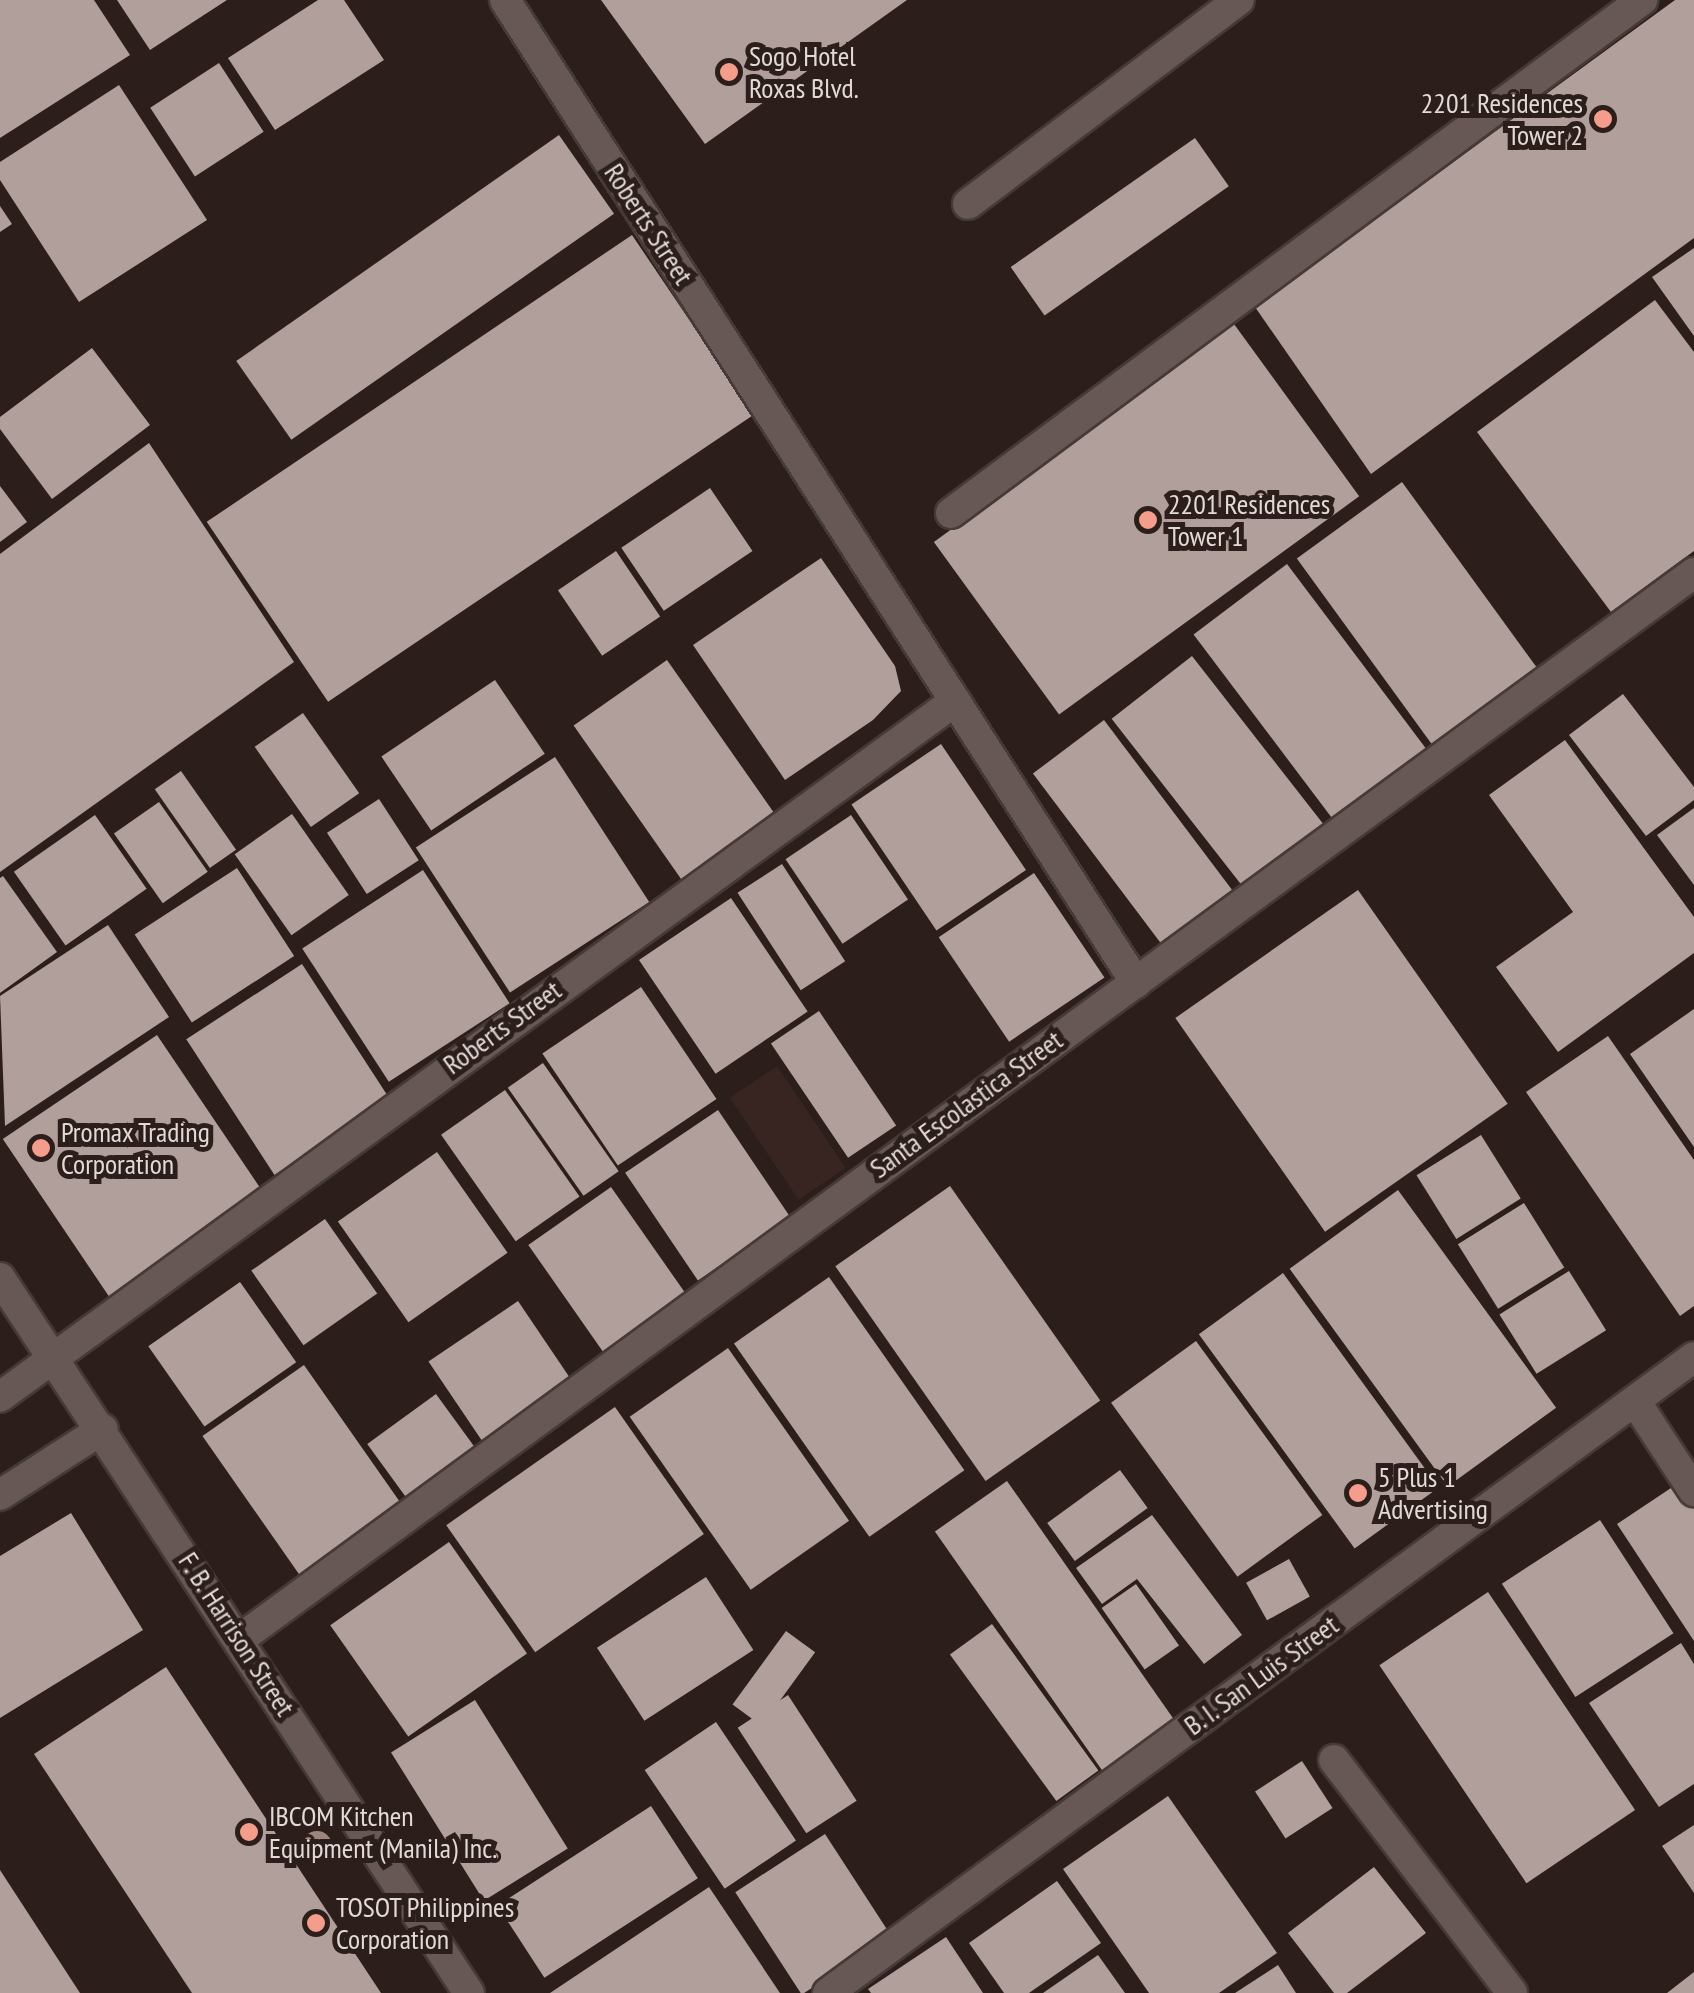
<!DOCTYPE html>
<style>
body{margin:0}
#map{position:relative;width:1694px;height:1993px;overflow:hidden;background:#2b1e1b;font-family:"PT Sans Narrow",sans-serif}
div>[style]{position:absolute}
.built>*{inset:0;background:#382420;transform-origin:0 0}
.building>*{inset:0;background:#b19f9b;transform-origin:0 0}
.roads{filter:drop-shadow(2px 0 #453a38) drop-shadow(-2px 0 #453a38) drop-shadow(0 2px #453a38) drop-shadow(0 -2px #453a38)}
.lane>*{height:30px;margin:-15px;padding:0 15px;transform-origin:15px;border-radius:15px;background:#685855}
.street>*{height:30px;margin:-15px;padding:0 15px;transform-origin:15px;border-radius:15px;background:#685855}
.secondary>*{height:30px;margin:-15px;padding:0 15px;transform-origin:15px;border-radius:15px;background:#685855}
.trees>*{width:30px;height:30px;margin:-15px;border-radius:50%;background:#9e847f}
.dots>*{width:28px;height:28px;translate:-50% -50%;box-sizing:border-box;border:5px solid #2b1e1b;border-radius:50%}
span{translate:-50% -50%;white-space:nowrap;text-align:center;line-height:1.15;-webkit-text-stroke:10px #2b1e1b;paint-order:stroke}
.poi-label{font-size:28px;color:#e3dad8}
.left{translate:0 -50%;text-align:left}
.right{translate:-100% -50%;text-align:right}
.street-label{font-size:28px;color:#e3dad8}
</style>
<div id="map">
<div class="built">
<i style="left:777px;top:1066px;width:123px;height:57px;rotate:56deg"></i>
</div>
<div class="building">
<i style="clip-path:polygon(0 0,94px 0,130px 55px,0 138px)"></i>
<i style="clip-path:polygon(117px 0,227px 0,150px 50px)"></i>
<i style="clip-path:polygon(318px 0,344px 0,384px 60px,275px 130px,228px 58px)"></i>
<i style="clip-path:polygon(601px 0,907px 0,705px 144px)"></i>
<i style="clip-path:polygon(1675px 0,1694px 0,1694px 238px,1371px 474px,1255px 307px)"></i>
<i style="left:219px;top:63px;width:82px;height:82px;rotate:57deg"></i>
<i style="clip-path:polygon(119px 85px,207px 220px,79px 302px,0 180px,0 162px)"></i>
<i style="left:559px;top:135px;width:96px;height:394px;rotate:55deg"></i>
<i style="left:1195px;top:138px;width:59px;height:225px;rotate:55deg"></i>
<i style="clip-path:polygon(0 206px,12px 224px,0 232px)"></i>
<i style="left:632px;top:235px;width:217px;height:513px;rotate:56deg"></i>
<i style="clip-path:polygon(1694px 248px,1694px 336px,1652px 277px)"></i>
<i style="clip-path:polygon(1655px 300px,1694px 352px,1694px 551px,1611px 612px,1477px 432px)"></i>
<i style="left:1234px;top:324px;width:213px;height:371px;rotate:54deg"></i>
<i style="clip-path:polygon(92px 348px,150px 425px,52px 499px,0 429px,0 417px)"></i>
<i style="clip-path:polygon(149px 443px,294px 662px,0 872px,0 554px)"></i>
<i style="left:1402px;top:482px;width:230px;height:130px;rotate:54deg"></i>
<i style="clip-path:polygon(0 486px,27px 522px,0 542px)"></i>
<i style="left:710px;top:488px;width:76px;height:107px;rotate:56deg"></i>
<i style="left:616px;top:551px;width:79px;height:70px;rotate:56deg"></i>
<i style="clip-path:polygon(821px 558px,895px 666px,901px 691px,873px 720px,785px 780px,693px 645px)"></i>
<i style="left:1287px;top:564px;width:234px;height:117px;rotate:53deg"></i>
<i style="left:1192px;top:656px;width:218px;height:102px;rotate:52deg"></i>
<i style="left:667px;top:660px;width:188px;height:114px;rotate:55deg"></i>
<i style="left:495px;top:680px;width:89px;height:137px;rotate:56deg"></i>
<i style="clip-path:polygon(1623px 694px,1694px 787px,1694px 800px,1646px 836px,1569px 735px)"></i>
<i style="left:303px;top:713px;width:98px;height:59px;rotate:55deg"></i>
<i style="left:1104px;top:720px;width:222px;height:89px;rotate:53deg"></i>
<i style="clip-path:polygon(1565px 740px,1694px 917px,1694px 953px,1558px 1052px,1496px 967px,1573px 912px,1489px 795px)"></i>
<i style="left:941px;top:744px;width:152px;height:108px;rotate:56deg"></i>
<i style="left:555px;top:757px;width:173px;height:166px;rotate:57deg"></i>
<i style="left:181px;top:771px;width:96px;height:32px;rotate:55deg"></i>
<i style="left:379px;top:799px;width:73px;height:62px;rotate:57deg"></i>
<i style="left:159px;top:802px;width:85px;height:55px;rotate:55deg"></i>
<i style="clip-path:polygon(1694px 808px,1694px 885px,1657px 835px)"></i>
<i style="left:292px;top:814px;width:99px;height:70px;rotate:55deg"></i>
<i style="left:95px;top:815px;width:90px;height:99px;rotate:55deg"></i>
<i style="left:851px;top:815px;width:102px;height:79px;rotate:56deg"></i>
<i style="left:782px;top:864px;width:116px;height:53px;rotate:57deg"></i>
<i style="left:237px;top:868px;width:105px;height:122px;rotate:57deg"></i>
<i style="left:423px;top:870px;width:159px;height:144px;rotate:57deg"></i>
<i style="left:1034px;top:873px;width:126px;height:115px;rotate:56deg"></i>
<i style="clip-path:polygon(3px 876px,57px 952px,0 993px,0 878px)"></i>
<i style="left:1358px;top:890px;width:261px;height:223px;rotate:55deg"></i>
<i style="left:731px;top:898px;width:137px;height:111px;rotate:56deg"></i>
<i style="clip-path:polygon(108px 925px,169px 1017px,5px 1126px,0 996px)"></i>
<i style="left:302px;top:964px;width:162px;height:138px;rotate:57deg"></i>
<i style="left:641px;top:987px;width:135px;height:119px;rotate:56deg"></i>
<i style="clip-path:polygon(1694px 1009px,1694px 1147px,1630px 1054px)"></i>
<i style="left:819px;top:1011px;width:138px;height:58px;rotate:56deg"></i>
<i style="left:157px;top:1035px;width:192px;height:186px;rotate:56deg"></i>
<i style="clip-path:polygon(1608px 1036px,1694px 1160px,1694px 1306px,1680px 1316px,1526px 1092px)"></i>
<i style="left:543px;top:1063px;width:132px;height:43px;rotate:55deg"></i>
<i style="left:505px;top:1090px;width:130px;height:78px;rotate:55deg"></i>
<i style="left:718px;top:1110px;width:130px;height:112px;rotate:56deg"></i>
<i style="left:1481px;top:1135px;width:75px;height:76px;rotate:58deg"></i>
<i style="left:437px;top:1152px;width:123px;height:121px;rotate:55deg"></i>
<i style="left:950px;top:1186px;width:262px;height:140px;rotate:55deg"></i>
<i style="left:611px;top:1187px;width:130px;height:101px;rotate:55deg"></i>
<i style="left:1398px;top:1190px;width:269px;height:134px;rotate:54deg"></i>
<i style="left:1524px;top:1203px;width:76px;height:78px;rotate:58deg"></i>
<i style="left:325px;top:1219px;width:91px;height:90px;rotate:55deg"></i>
<i style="left:1569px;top:1271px;width:70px;height:82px;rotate:58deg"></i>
<i style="left:1283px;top:1273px;width:265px;height:104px;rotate:54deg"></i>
<i style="left:829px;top:1277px;width:236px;height:116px;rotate:55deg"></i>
<i style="left:240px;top:1282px;width:98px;height:112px;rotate:55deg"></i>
<i style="left:518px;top:1301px;width:96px;height:108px;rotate:56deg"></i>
<i style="left:1196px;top:1341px;width:215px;height:105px;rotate:54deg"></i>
<i style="left:728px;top:1348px;width:211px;height:120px;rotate:55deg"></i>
<i style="left:304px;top:1365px;width:174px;height:124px;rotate:55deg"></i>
<i style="left:436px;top:1394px;width:74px;height:85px;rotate:54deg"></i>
<i style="left:615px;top:1407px;width:155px;height:206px;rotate:55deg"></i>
<i style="left:1120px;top:1470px;width:47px;height:90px;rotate:54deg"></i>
<i style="left:1007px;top:1481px;width:292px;height:88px;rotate:55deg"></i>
<i style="clip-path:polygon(1680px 1482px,1694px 1503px,1694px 1641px,1617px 1524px)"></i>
<i style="clip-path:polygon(71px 1513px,143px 1630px,0 1718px,0 1556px)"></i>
<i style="clip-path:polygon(1152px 1515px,1242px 1635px,1204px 1664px,1137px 1579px,1102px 1604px,1076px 1568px)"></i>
<i style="left:1600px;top:1520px;width:135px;height:117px;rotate:57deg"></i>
<i style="left:449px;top:1542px;width:136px;height:145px;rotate:55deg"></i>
<i style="left:1289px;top:1559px;width:43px;height:49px;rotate:61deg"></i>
<i style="left:706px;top:1577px;width:87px;height:130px;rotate:57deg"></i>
<i style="left:1136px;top:1584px;width:75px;height:42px;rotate:55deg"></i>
<i style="left:1488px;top:1592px;width:263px;height:131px;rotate:56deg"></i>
<i style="left:992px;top:1624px;width:181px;height:52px;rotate:54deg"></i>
<i style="left:786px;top:1631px;width:36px;height:91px;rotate:36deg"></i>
<i style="clip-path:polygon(1681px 1643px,1694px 1664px,1694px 1784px,1659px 1807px,1589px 1703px)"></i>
<i style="clip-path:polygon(166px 1667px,381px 1993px,192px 1993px,34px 1754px)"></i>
<i style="left:788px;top:1695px;width:126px;height:60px;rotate:57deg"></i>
<i style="left:475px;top:1700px;width:175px;height:99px;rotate:58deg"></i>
<i style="left:716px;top:1722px;width:143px;height:86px;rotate:56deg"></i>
<i style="left:1302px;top:1761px;width:56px;height:56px;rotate:57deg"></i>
<i style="clip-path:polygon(1168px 1796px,1277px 1953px,1219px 1993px,1149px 1993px,1063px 1869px)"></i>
<i style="left:651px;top:1806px;width:86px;height:183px;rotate:57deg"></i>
<i style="clip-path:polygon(1694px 1825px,1694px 1893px,1662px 1846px)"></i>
<i style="left:825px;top:1834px;width:122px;height:107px;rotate:57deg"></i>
<i style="clip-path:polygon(1374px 1867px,1426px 1933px,1347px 1993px,1334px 1993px,1288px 1933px)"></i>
<i style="clip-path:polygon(0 1870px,80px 1993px,0 1993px)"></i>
<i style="clip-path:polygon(1057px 1881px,1101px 1943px,1029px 1993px,1004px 1993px,969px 1943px)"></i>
<i style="clip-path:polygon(709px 1887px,780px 1993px,550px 1993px)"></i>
<i style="clip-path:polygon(946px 1937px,983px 1993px,871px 1993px,868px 1989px)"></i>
<i style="clip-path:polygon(1098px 1955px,1125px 1993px,1043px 1993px)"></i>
<i style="clip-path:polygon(1278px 1965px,1296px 1993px,1235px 1993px)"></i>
<i style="clip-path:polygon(1694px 1972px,1694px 1993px,1667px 1993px)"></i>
</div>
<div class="roads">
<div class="lane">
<i style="left:968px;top:204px;width:339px;rotate:-37deg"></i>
<i style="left:951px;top:513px;width:861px;rotate:-36.59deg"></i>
<i style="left:1635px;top:1401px;width:108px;rotate:56.8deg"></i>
<i style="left:0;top:1495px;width:122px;rotate:-32.7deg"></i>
<i style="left:1334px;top:1760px;width:293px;rotate:52.6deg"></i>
</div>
<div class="street">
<i style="left:505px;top:0;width:1168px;rotate:57.3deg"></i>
<i style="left:0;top:1397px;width:1182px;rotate:-36.08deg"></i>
<i style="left:240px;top:1639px;width:1803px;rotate:-36.25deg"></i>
<i style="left:828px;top:1993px;width:1074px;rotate:-36.29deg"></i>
</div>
<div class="secondary">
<i style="left:0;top:1278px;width:855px;rotate:56.74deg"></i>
</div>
</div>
<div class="trees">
<i style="left:317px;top:1846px"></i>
</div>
<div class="dots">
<i style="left:729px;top:72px;background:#f49d8d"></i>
<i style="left:1603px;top:119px;background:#f49d8d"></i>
<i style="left:1148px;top:520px;background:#f49d8d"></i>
<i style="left:41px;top:1148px;background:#f49d8d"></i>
<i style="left:1358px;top:1493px;background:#f49d8d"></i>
<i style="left:249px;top:1832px;background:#f49d8d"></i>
<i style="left:316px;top:1923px;background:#f49d8d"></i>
</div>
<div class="poi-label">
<span class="left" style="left:749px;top:72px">Sogo Hotel<br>Roxas Blvd.</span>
<span class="right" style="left:1583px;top:119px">2201 Residences<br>Tower 2</span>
<span class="left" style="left:1168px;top:520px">2201 Residences<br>Tower 1</span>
<span class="left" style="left:61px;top:1148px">Promax Trading<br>Corporation</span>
<span class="left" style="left:1378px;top:1493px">5 Plus 1<br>Advertising</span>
<span class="left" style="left:269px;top:1832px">IBCOM Kitchen<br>Equipment (Manila) Inc.</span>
<span class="left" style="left:336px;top:1923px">TOSOT Philippines<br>Corporation</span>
</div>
<div class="street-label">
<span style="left:649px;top:224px;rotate:57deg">Roberts Street</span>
<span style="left:502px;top:1027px;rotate:-36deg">Roberts Street</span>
<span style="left:966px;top:1104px;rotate:-36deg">Santa Escolastica Street</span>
<span style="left:237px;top:1634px;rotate:57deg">F. B. Harrison Street</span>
<span style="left:1261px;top:1675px;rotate:-36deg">B. I. San Luis Street</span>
</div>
</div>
